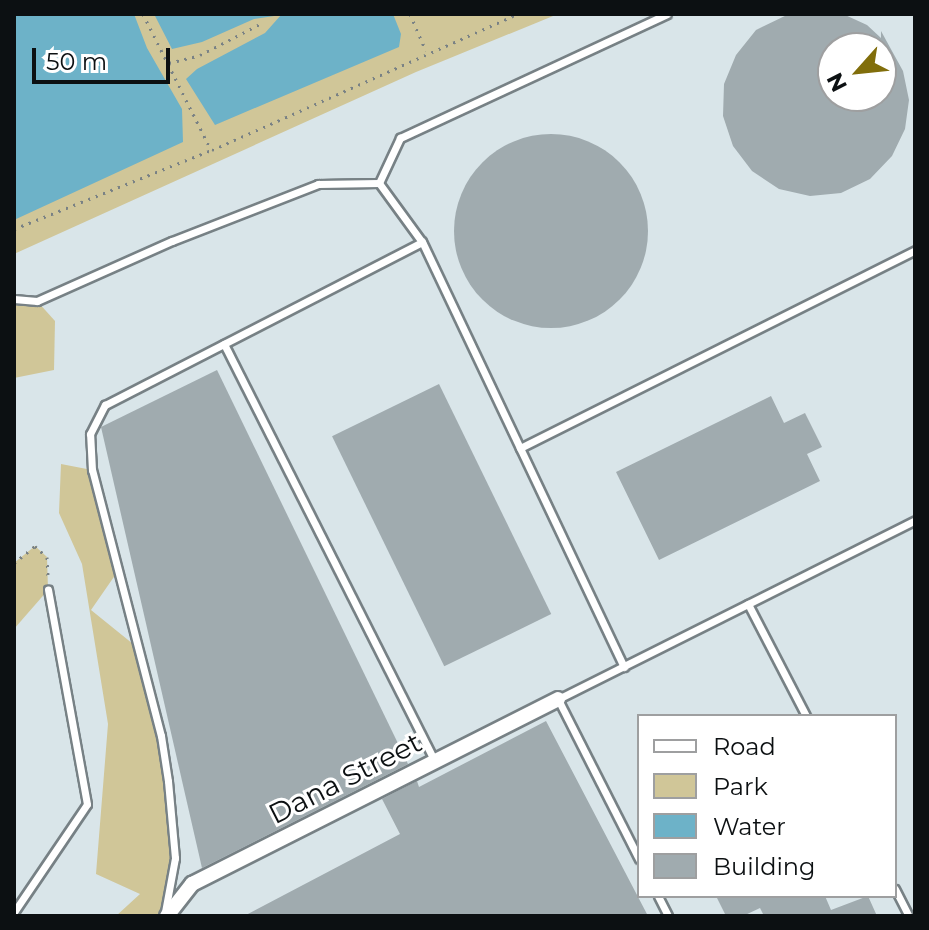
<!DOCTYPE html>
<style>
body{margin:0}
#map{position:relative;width:929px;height:930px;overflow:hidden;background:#d9e5e9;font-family:Montserrat,sans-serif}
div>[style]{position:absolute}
.green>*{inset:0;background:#d0c698}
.water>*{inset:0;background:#6db2c8}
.building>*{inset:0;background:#a0abaf;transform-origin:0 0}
.round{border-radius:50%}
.path>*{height:3px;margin-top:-1.5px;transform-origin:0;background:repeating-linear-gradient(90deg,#798184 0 2px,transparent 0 8px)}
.roads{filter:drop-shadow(2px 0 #778185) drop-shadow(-2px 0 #778185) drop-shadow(0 2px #778185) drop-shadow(0 -2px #778185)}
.service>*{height:7px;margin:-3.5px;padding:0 3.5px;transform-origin:3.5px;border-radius:3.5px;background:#fff}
.minor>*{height:14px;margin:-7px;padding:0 7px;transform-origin:7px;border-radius:7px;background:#fff}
span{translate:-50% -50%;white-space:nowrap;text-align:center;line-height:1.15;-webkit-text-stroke:6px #fff;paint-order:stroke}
.street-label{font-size:28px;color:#0c1012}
.frame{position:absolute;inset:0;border:16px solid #0c1012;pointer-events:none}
.legend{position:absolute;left:637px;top:714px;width:260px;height:184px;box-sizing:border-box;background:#fff;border:2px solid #9e9fa0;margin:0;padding:10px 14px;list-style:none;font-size:24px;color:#0c1012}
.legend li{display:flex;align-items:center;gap:16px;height:40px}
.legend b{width:40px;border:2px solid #9e9fa0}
.north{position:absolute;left:817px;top:32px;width:80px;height:80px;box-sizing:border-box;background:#fff;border:2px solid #9e9fa0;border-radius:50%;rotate:243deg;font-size:22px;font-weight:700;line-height:32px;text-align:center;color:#0c1012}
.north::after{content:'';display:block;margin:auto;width:28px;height:36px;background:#816e0b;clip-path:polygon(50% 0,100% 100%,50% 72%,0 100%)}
.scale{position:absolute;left:32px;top:48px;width:138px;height:36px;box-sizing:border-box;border:4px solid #0c1012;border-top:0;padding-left:10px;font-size:24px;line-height:28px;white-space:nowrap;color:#0c1012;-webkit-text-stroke:6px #fff;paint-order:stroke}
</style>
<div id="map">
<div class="green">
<i style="clip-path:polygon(14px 14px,558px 14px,416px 72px,14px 254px)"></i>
<i style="clip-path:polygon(14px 299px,37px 301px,55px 321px,54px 370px,14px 378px)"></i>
<i style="clip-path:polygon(61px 464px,92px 470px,118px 571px,91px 610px,138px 648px,161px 736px,175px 858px,164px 916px,116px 916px,140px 894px,96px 874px,108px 724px,82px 564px,59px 513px)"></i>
<i style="clip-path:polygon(35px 546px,47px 557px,48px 590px,14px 629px,14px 563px)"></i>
</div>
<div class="water">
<i style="clip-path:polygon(14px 14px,134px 14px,147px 48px,182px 109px,183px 142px,14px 220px)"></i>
<i style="clip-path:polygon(154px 14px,393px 14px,401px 34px,399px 47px,215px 125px,186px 79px,197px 69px,265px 33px,281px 15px,254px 19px,202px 42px,172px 49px)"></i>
</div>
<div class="building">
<i style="clip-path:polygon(evenodd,789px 14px,843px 14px,867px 25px,881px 38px,881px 31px,903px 71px,909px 100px,905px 129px,892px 156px,870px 179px,841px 193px,810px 196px,779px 189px,752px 171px,733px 146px,723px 116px,724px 84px,736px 55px,756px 30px,789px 14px,833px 48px,881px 48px,881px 96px,833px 96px,833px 48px)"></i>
<i class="round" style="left:454px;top:134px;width:194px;height:194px"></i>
<i style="clip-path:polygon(217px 370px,408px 764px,202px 868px,101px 427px)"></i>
<i style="left:439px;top:384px;width:256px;height:119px;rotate:64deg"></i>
<i style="clip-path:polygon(771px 396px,784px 423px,805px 413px,822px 447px,807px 454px,820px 481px,659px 560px,616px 472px)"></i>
<i style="clip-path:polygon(546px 721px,648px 916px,244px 916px,400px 834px,382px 799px,417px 781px,419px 787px)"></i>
<i style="clip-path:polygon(716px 896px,825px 896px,831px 910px,868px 896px,877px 916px,764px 916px,760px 908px,743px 916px,726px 916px)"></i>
</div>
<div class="path">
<i style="left:143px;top:14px;width:152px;rotate:63.4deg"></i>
<i style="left:410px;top:14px;width:40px;rotate:66.6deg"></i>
<i style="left:169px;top:63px;width:32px;rotate:-14deg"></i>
<i style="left:200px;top:55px;width:68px;rotate:-27.3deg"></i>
<i style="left:14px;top:229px;width:213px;rotate:-21.8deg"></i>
<i style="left:212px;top:150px;width:335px;rotate:-24deg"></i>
<i style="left:14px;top:563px;width:27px;rotate:-39deg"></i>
<i style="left:35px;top:546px;width:16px;rotate:43deg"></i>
<i style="left:47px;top:557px;width:21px;rotate:87deg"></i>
</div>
<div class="roads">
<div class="service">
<i style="left:14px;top:299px;width:23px;rotate:5deg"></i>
<i style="left:37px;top:301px;width:148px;rotate:-24deg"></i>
<i style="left:172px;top:241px;width:157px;rotate:-21.3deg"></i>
<i style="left:318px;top:184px;width:61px;rotate:-0.9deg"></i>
<i style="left:224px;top:344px;width:468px;rotate:63.2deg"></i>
<i style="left:520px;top:448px;width:442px;rotate:-26.6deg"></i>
<i style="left:748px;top:604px;width:126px;rotate:62.6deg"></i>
<i style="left:624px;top:667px;width:471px;rotate:-115.4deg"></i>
<i style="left:422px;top:242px;width:73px;rotate:-126.1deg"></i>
<i style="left:379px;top:183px;width:50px;rotate:-65deg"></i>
<i style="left:400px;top:138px;width:294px;rotate:-24.9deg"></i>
<i style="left:639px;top:859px;width:179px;rotate:-116.9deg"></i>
<i style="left:558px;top:699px;width:399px;rotate:-26.6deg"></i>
<i style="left:895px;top:889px;width:30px;rotate:63deg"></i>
<i style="left:658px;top:896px;width:22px;rotate:63deg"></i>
<i style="left:14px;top:912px;width:130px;rotate:-55.9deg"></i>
<i style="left:87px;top:804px;width:218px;rotate:-100.3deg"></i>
<i style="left:165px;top:912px;width:55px;rotate:-79.5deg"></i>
<i style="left:175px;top:858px;width:77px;rotate:-95.2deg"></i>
<i style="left:168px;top:781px;width:46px;rotate:-98.8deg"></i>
<i style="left:161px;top:736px;width:275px;rotate:-104.5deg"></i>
<i style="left:92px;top:470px;width:36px;rotate:-93deg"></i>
<i style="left:90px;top:434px;width:33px;rotate:-63deg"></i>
<i style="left:105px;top:405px;width:356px;rotate:-27.2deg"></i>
</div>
<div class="minor">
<i style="left:167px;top:916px;width:41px;rotate:-52deg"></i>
<i style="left:192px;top:884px;width:410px;rotate:-26.8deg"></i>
</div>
</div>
<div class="street-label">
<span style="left:345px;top:778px;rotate:-27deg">Dana Street</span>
</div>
<div class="frame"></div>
<ul class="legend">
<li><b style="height:10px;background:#fff"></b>Road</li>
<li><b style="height:22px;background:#d0c698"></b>Park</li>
<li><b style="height:22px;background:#6db2c8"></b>Water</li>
<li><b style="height:22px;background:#a0abaf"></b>Building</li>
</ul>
<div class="north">N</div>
<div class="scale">50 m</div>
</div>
